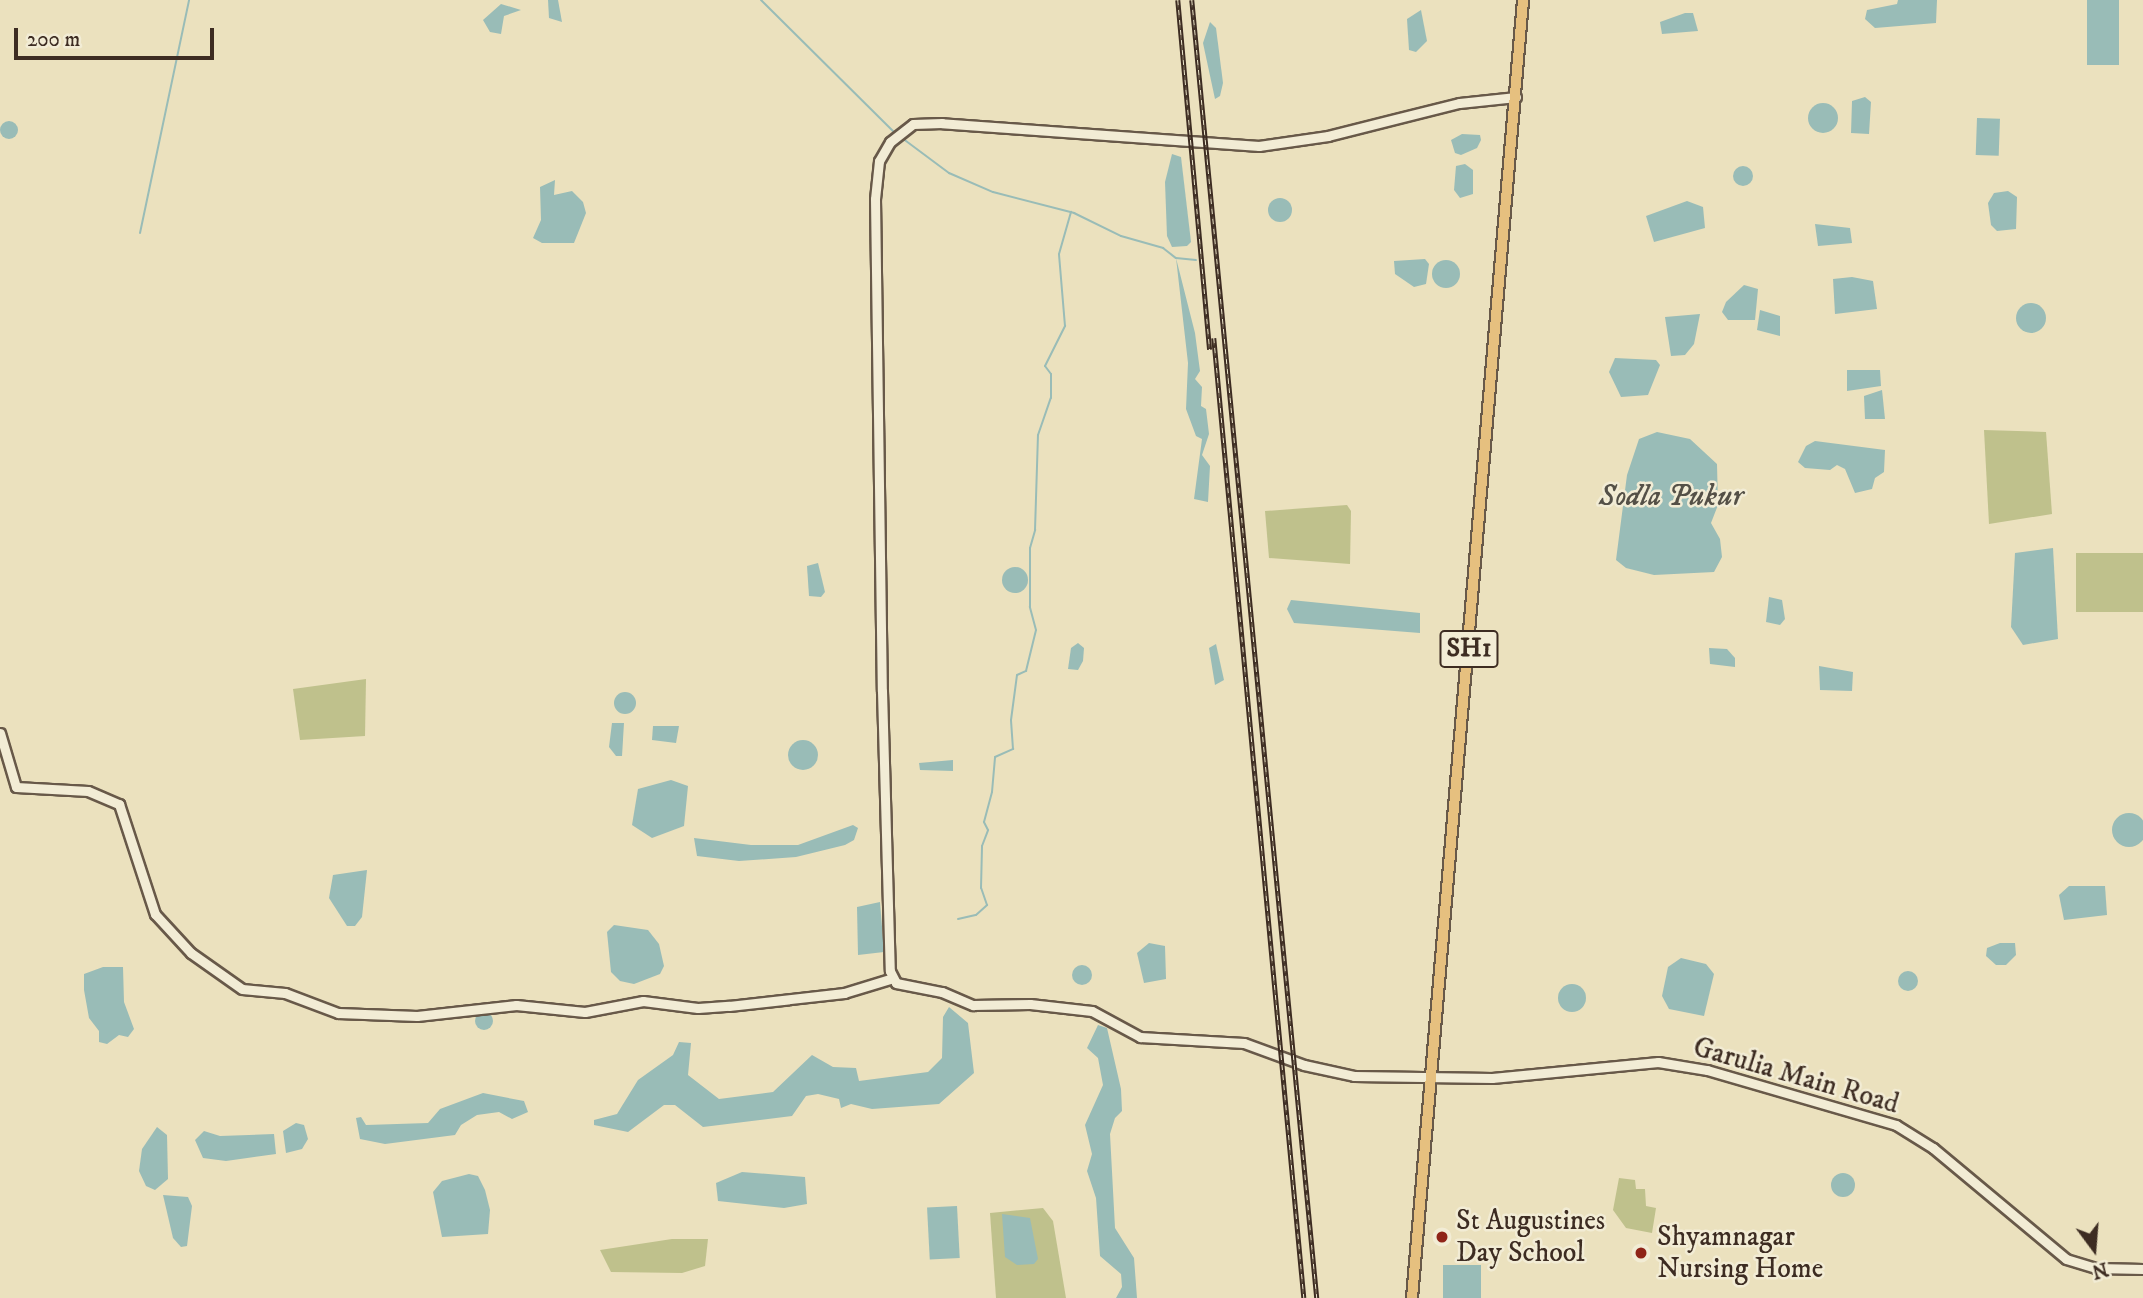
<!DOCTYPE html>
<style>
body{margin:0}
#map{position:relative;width:2143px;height:1298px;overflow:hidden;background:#ebe1be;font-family:"IM FELL DW Pica",serif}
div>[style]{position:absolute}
.green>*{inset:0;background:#bfc18c;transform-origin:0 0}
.water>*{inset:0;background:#99bcb7;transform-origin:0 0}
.round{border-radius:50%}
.stream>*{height:2px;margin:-1px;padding:0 1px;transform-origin:1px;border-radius:1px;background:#99bcb7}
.roads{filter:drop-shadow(2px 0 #685949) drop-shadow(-2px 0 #685949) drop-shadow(0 2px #685949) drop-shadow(0 -2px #685949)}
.minor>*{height:9px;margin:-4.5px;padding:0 4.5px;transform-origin:4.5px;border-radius:4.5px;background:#f2ecd5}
.major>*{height:10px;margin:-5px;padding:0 5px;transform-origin:5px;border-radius:5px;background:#e6c07f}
.rail>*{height:4.5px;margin-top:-2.25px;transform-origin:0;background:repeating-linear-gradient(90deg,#f2ecd5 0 5px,#3d2c22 0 10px);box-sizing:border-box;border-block:2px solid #3d2c22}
.dots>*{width:19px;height:19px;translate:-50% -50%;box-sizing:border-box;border:4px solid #f2ecd5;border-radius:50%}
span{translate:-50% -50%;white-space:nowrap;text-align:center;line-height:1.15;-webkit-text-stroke:5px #f2ecd5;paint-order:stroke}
.shield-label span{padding:2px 5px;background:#f2ecd5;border:2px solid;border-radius:5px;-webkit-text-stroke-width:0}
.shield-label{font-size:26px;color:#3d2c22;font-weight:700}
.street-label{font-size:28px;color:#3d2c22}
.poi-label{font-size:28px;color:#3d2c22}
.left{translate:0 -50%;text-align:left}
.water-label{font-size:30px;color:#545047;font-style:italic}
.north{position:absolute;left:2059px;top:1214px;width:70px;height:70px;-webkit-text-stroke:5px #f2ecd5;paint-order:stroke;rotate:164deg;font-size:19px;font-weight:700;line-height:28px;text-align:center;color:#3d2c22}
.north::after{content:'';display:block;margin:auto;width:24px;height:32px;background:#3d2c22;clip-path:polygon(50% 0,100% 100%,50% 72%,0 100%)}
.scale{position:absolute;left:14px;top:28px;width:200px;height:32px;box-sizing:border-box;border:4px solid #3d2c22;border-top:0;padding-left:9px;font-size:21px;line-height:24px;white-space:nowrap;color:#3d2c22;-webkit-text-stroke:5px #f2ecd5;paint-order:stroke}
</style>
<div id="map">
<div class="green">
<i style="clip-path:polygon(1984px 430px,2046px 432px,2052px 514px,1989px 524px)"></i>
<i style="clip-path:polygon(1347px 505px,1351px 511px,1350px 564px,1269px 558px,1265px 511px)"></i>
<i style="left:2143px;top:553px;width:59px;height:67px;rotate:90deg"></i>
<i style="clip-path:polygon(366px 679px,365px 736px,300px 740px,293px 689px)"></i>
<i style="clip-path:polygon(1619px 1178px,1635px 1180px,1636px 1189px,1645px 1189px,1646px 1206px,1656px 1208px,1652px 1233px,1626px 1228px,1613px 1210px)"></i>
<i style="clip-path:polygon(1043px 1208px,1053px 1221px,1066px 1298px,996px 1298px,990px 1213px)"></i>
<i style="clip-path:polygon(672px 1239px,708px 1239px,705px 1266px,682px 1273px,611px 1272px,600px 1250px)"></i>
</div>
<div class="water">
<i style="clip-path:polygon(548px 0,558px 0,562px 22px,549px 18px)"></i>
<i style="clip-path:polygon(1898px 0,1937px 0,1936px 23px,1875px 28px,1865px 19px,1867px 10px,1897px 4px)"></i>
<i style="left:2087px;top:0;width:32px;height:65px"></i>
<i style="clip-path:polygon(501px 4px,521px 10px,504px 16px,501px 34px,490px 32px,483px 20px)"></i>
<i style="clip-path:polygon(1421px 10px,1427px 41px,1416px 52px,1409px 50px,1407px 19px)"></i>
<i style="clip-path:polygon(1685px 13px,1693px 13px,1698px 31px,1662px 34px,1660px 22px)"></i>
<i style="clip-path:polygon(1210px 22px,1216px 28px,1223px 83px,1220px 96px,1215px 99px,1203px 43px)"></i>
<i style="clip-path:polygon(1865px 97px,1871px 102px,1869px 134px,1851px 133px,1852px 101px)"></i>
<i class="round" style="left:1808px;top:103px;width:30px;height:30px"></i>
<i style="left:1977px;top:118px;width:23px;height:37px;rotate:2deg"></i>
<i class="round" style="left:0;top:121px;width:18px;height:18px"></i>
<i style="clip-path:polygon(1462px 134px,1480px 135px,1481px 140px,1477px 148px,1461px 155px,1455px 153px,1451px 140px)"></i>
<i style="clip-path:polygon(1172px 154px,1181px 157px,1191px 242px,1187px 246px,1172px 247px,1167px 236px,1165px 182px)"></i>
<i style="clip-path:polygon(1465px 164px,1473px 170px,1473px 194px,1460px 198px,1454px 190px,1456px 166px)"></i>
<i class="round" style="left:1733px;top:166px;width:20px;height:20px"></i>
<i style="clip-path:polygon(555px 180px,554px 195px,572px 191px,583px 202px,586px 213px,574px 243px,542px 243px,533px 238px,541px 220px,540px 187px)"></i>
<i style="clip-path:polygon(2008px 191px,2017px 197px,2016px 229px,1997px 231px,1991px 225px,1988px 203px,1994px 193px)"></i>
<i class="round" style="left:1268px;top:198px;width:24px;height:24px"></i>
<i style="clip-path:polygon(1687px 201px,1703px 207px,1705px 228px,1654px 242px,1646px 216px)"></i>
<i style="clip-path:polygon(1815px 224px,1850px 228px,1852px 243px,1818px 246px)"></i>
<i style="clip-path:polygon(1176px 258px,1195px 333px,1200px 371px,1195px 379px,1202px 387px,1201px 406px,1206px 409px,1209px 434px,1202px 455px,1210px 466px,1208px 502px,1194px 499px,1202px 439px,1196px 436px,1186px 409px,1188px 363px)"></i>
<i style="clip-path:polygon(1425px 259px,1429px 264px,1426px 284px,1414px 287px,1395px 274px,1394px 261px)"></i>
<i class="round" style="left:1432px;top:260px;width:28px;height:28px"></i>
<i style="clip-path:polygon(1852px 277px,1873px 281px,1877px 309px,1835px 314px,1833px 279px)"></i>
<i style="clip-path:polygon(1744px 285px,1758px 289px,1755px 320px,1728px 320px,1722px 312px,1726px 302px)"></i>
<i class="round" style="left:2016px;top:303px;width:30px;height:30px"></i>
<i style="clip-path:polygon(1760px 310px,1780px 316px,1780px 336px,1757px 330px)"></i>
<i style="clip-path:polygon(1700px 314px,1694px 344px,1685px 355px,1671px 356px,1665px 317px)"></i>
<i style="clip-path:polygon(1615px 358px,1656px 360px,1660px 365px,1648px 395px,1621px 397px,1609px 372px)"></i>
<i style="clip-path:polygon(1847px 370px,1880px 370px,1881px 386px,1847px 391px)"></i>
<i style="clip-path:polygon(1882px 390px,1885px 419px,1865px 419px,1864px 396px)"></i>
<i style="clip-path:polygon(1657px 432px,1690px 439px,1717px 464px,1718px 505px,1711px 523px,1720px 539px,1722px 557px,1714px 572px,1654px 575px,1626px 568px,1616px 560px,1627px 475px,1639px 439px)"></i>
<i style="clip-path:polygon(1815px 441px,1885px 450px,1884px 472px,1875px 478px,1872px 489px,1855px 493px,1845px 469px,1837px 465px,1830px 470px,1805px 468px,1798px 462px,1806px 446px)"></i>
<i style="clip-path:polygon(2053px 548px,2058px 639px,2023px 645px,2011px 627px,2015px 553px)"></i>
<i style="clip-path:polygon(818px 563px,825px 592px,821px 597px,809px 596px,807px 566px)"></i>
<i class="round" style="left:1002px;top:567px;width:26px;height:26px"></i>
<i style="clip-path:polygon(1769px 597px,1782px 600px,1785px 619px,1780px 625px,1766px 622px)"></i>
<i style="clip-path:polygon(1291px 600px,1420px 613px,1420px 633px,1294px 623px,1287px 609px)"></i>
<i style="clip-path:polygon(1078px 643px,1084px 648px,1083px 661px,1078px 670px,1068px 669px,1071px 648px)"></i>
<i style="clip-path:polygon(1216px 644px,1224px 680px,1215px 685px,1209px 648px)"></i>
<i style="clip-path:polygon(1709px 648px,1727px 649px,1735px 658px,1735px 667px,1710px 664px)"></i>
<i style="clip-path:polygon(1819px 666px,1853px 672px,1852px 691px,1820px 690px)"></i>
<i class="round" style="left:614px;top:692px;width:22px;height:22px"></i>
<i style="clip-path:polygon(612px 723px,624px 723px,622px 756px,616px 756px,609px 747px)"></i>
<i style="clip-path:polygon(653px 726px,679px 726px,676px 743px,652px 740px)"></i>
<i class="round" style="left:788px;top:740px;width:30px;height:30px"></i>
<i style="clip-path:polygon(953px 760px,953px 771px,920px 770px,919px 763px)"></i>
<i style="clip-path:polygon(671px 780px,688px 786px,684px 826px,652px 838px,632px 825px,638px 789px)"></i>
<i class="round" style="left:2112px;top:813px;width:34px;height:34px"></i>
<i style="clip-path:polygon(853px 825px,858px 828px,854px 840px,845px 845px,796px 857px,739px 861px,697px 856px,694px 838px,751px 845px,798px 845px)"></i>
<i style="clip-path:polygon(367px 870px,362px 917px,355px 926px,347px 926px,329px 898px,333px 875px)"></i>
<i style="clip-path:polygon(2069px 886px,2105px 886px,2107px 915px,2064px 920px,2059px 895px)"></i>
<i style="clip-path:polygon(880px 902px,884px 952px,858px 955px,857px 907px)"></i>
<i style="clip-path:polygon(614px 925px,648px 930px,659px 944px,664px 966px,660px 974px,634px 984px,620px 981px,611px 972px,607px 932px)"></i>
<i style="clip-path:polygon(1149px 943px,1165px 946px,1166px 979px,1144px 983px,1137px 953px)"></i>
<i style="clip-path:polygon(2000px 943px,2015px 943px,2016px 955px,2006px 965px,1996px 965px,1986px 956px,1987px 948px)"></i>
<i style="clip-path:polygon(1681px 958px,1706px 964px,1714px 974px,1704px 1016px,1669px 1009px,1662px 996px,1668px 967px)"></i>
<i class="round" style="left:1072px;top:965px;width:20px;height:20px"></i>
<i style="clip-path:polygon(103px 967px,123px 967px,124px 1002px,134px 1029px,128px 1037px,119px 1035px,107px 1044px,99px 1042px,99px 1031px,89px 1018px,84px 990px,84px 974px)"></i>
<i class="round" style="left:1898px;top:971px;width:20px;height:20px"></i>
<i class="round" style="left:1558px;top:984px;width:28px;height:28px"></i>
<i style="clip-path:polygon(949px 1007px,968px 1023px,974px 1073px,939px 1104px,872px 1109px,851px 1104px,841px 1108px,839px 1099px,818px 1094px,806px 1096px,792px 1116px,703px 1127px,675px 1105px,664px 1105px,628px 1132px,594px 1125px,594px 1120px,617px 1114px,638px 1080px,673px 1055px,679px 1042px,691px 1043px,688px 1075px,719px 1099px,773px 1092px,812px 1055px,833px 1067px,856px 1068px,859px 1081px,928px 1072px,942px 1058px,943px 1017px)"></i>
<i class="round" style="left:475px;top:1012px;width:18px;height:18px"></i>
<i style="clip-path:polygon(1098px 1025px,1107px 1028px,1121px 1089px,1122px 1111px,1115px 1118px,1110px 1134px,1115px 1228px,1134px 1258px,1137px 1298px,1116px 1298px,1122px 1287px,1121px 1274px,1100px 1256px,1096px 1198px,1087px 1171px,1092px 1154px,1085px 1125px,1103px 1085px,1098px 1058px,1087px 1048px)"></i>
<i style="clip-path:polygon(483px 1093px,524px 1101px,528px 1112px,512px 1119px,499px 1112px,477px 1115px,461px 1125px,455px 1135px,385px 1144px,360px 1139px,356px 1118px,361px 1117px,366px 1125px,428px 1123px,440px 1109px)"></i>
<i style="clip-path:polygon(296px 1123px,304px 1125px,308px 1139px,302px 1149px,286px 1153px,283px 1131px)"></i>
<i style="clip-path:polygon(157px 1127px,167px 1135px,168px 1179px,155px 1190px,146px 1186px,139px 1171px,142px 1149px)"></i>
<i style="clip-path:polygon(204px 1131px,220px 1136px,274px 1134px,276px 1154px,226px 1161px,203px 1158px,195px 1140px)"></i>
<i style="clip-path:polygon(742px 1172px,805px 1177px,807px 1204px,784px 1208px,718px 1201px,716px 1183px)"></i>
<i class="round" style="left:1831px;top:1173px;width:24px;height:24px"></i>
<i style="clip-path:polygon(469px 1174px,478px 1176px,485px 1190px,490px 1210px,488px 1234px,442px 1237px,433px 1192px,442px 1181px)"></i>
<i style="clip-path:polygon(163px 1195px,188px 1197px,192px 1206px,187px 1246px,181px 1247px,173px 1238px)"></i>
<i style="left:957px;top:1206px;width:52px;height:30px;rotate:87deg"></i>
<i style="clip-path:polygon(1002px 1214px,1030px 1218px,1038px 1259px,1034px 1264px,1017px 1265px,1005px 1257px)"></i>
<i style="left:1443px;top:1265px;width:38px;height:33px"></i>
</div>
<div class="stream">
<i style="left:761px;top:0;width:187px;rotate:44.8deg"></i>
<i style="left:902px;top:138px;width:59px;rotate:36.7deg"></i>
<i style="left:949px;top:173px;width:48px;rotate:23.4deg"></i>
<i style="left:993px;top:192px;width:84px;rotate:14.5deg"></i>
<i style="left:1074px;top:213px;width:52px;rotate:26.1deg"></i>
<i style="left:1121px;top:236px;width:44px;rotate:15.9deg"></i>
<i style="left:1163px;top:248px;width:16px;rotate:38deg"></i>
<i style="left:1176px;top:258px;width:20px;rotate:6deg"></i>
<i style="left:140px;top:233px;width:238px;rotate:-78.1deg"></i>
<i style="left:958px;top:919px;width:18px;rotate:-13deg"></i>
<i style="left:976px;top:915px;width:15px;rotate:-42deg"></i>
<i style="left:987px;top:905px;width:18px;rotate:-109deg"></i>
<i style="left:981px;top:888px;width:42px;rotate:-88.6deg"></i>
<i style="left:982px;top:846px;width:17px;rotate:-69deg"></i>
<i style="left:988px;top:830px;width:9px;rotate:-117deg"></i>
<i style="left:984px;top:822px;width:31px;rotate:-75deg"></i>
<i style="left:992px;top:792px;width:35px;rotate:-85deg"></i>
<i style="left:995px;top:757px;width:20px;rotate:-24deg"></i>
<i style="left:1013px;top:749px;width:29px;rotate:-94deg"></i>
<i style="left:1011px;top:720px;width:45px;rotate:-82.4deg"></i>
<i style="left:1017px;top:675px;width:10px;rotate:-24deg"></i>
<i style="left:1026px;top:671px;width:42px;rotate:-76.3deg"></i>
<i style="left:1036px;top:630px;width:24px;rotate:-105deg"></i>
<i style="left:1030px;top:607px;width:59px;rotate:-90deg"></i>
<i style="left:1030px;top:548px;width:19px;rotate:-74deg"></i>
<i style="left:1035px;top:530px;width:95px;rotate:-88.2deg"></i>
<i style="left:1038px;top:435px;width:39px;rotate:-71deg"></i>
<i style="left:1051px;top:398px;width:24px;rotate:-90deg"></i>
<i style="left:1051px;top:374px;width:10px;rotate:-127deg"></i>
<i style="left:1045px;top:366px;width:45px;rotate:-63.4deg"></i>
<i style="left:1065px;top:326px;width:72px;rotate:-94.8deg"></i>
<i style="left:1059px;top:254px;width:44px;rotate:-74.1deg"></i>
</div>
<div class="roads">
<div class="minor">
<i style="left:1516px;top:97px;width:57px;rotate:174deg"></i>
<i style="left:1459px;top:103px;width:135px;rotate:165.9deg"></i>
<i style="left:1328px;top:136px;width:70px;rotate:171.8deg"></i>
<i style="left:1259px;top:146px;width:318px;rotate:-175.9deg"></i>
<i style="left:942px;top:123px;width:29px;rotate:178deg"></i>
<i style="left:913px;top:124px;width:29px;rotate:142deg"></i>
<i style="left:890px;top:142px;width:22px;rotate:120deg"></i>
<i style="left:879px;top:161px;width:38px;rotate:96deg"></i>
<i style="left:875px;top:199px;width:492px;rotate:89.2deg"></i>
<i style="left:882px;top:691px;width:280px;rotate:88.4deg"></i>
<i style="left:890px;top:971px;width:13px;rotate:63deg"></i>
<i style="left:896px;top:983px;width:47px;rotate:11.1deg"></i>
<i style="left:942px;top:992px;width:34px;rotate:23deg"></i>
<i style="left:973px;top:1005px;width:57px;rotate:-1deg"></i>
<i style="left:1030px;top:1004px;width:62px;rotate:6.4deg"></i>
<i style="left:1092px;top:1011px;width:55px;rotate:28.4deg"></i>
<i style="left:1140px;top:1037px;width:104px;rotate:3.3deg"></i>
<i style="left:1244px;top:1043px;width:64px;rotate:20.1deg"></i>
<i style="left:1304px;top:1065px;width:51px;rotate:12.4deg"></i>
<i style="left:1354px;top:1076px;width:138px;rotate:0.8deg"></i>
<i style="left:1492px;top:1078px;width:167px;rotate:-5.5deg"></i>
<i style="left:1658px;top:1062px;width:50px;rotate:9.3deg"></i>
<i style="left:1707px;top:1070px;width:197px;rotate:16.2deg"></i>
<i style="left:1896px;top:1125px;width:44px;rotate:31.9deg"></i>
<i style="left:1933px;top:1148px;width:173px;rotate:39.8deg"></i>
<i style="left:2066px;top:1259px;width:31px;rotate:17deg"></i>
<i style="left:2096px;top:1268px;width:47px;rotate:1.2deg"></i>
<i style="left:0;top:733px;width:56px;rotate:73.5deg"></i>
<i style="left:16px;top:787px;width:72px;rotate:3.2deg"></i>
<i style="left:88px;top:791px;width:34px;rotate:23deg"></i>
<i style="left:119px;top:804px;width:116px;rotate:71.9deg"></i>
<i style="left:155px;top:914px;width:53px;rotate:47.3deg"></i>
<i style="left:191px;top:953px;width:62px;rotate:35.2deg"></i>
<i style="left:242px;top:989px;width:43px;rotate:5.3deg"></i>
<i style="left:285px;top:993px;width:57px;rotate:20.7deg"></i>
<i style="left:338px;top:1013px;width:79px;rotate:2.2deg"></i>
<i style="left:417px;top:1016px;width:100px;rotate:-6.3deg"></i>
<i style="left:516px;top:1005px;width:69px;rotate:5.8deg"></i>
<i style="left:585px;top:1012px;width:59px;rotate:-10.7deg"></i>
<i style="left:643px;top:1001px;width:55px;rotate:7.3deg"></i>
<i style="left:698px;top:1008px;width:31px;rotate:-4deg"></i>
<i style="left:729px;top:1006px;width:116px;rotate:-6.4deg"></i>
<i style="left:844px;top:993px;width:51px;rotate:-17deg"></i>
</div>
<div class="major">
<i style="left:1412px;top:1298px;width:1303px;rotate:-85.11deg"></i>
</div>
</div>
<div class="rail">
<i style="left:1178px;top:0;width:351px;rotate:84.8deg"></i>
<i style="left:1192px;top:0;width:1304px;rotate:84.5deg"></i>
<i style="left:1214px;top:338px;width:964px;rotate:84.64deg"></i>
</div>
<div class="dots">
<i style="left:1442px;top:1237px;background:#8f2418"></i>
<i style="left:1641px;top:1253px;background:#8f2418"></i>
</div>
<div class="shield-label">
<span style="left:1469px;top:649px">SH1</span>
</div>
<div class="street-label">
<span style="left:1796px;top:1076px;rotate:16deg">Garulia Main Road</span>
</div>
<div class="poi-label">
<span class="left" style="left:1456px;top:1237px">St Augustines<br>Day School</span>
<span class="left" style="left:1657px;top:1253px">Shyamnagar<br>Nursing Home</span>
</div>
<div class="water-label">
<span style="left:1671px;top:497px">Sodla Pukur</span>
</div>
<div class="north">N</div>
<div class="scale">200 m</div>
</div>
